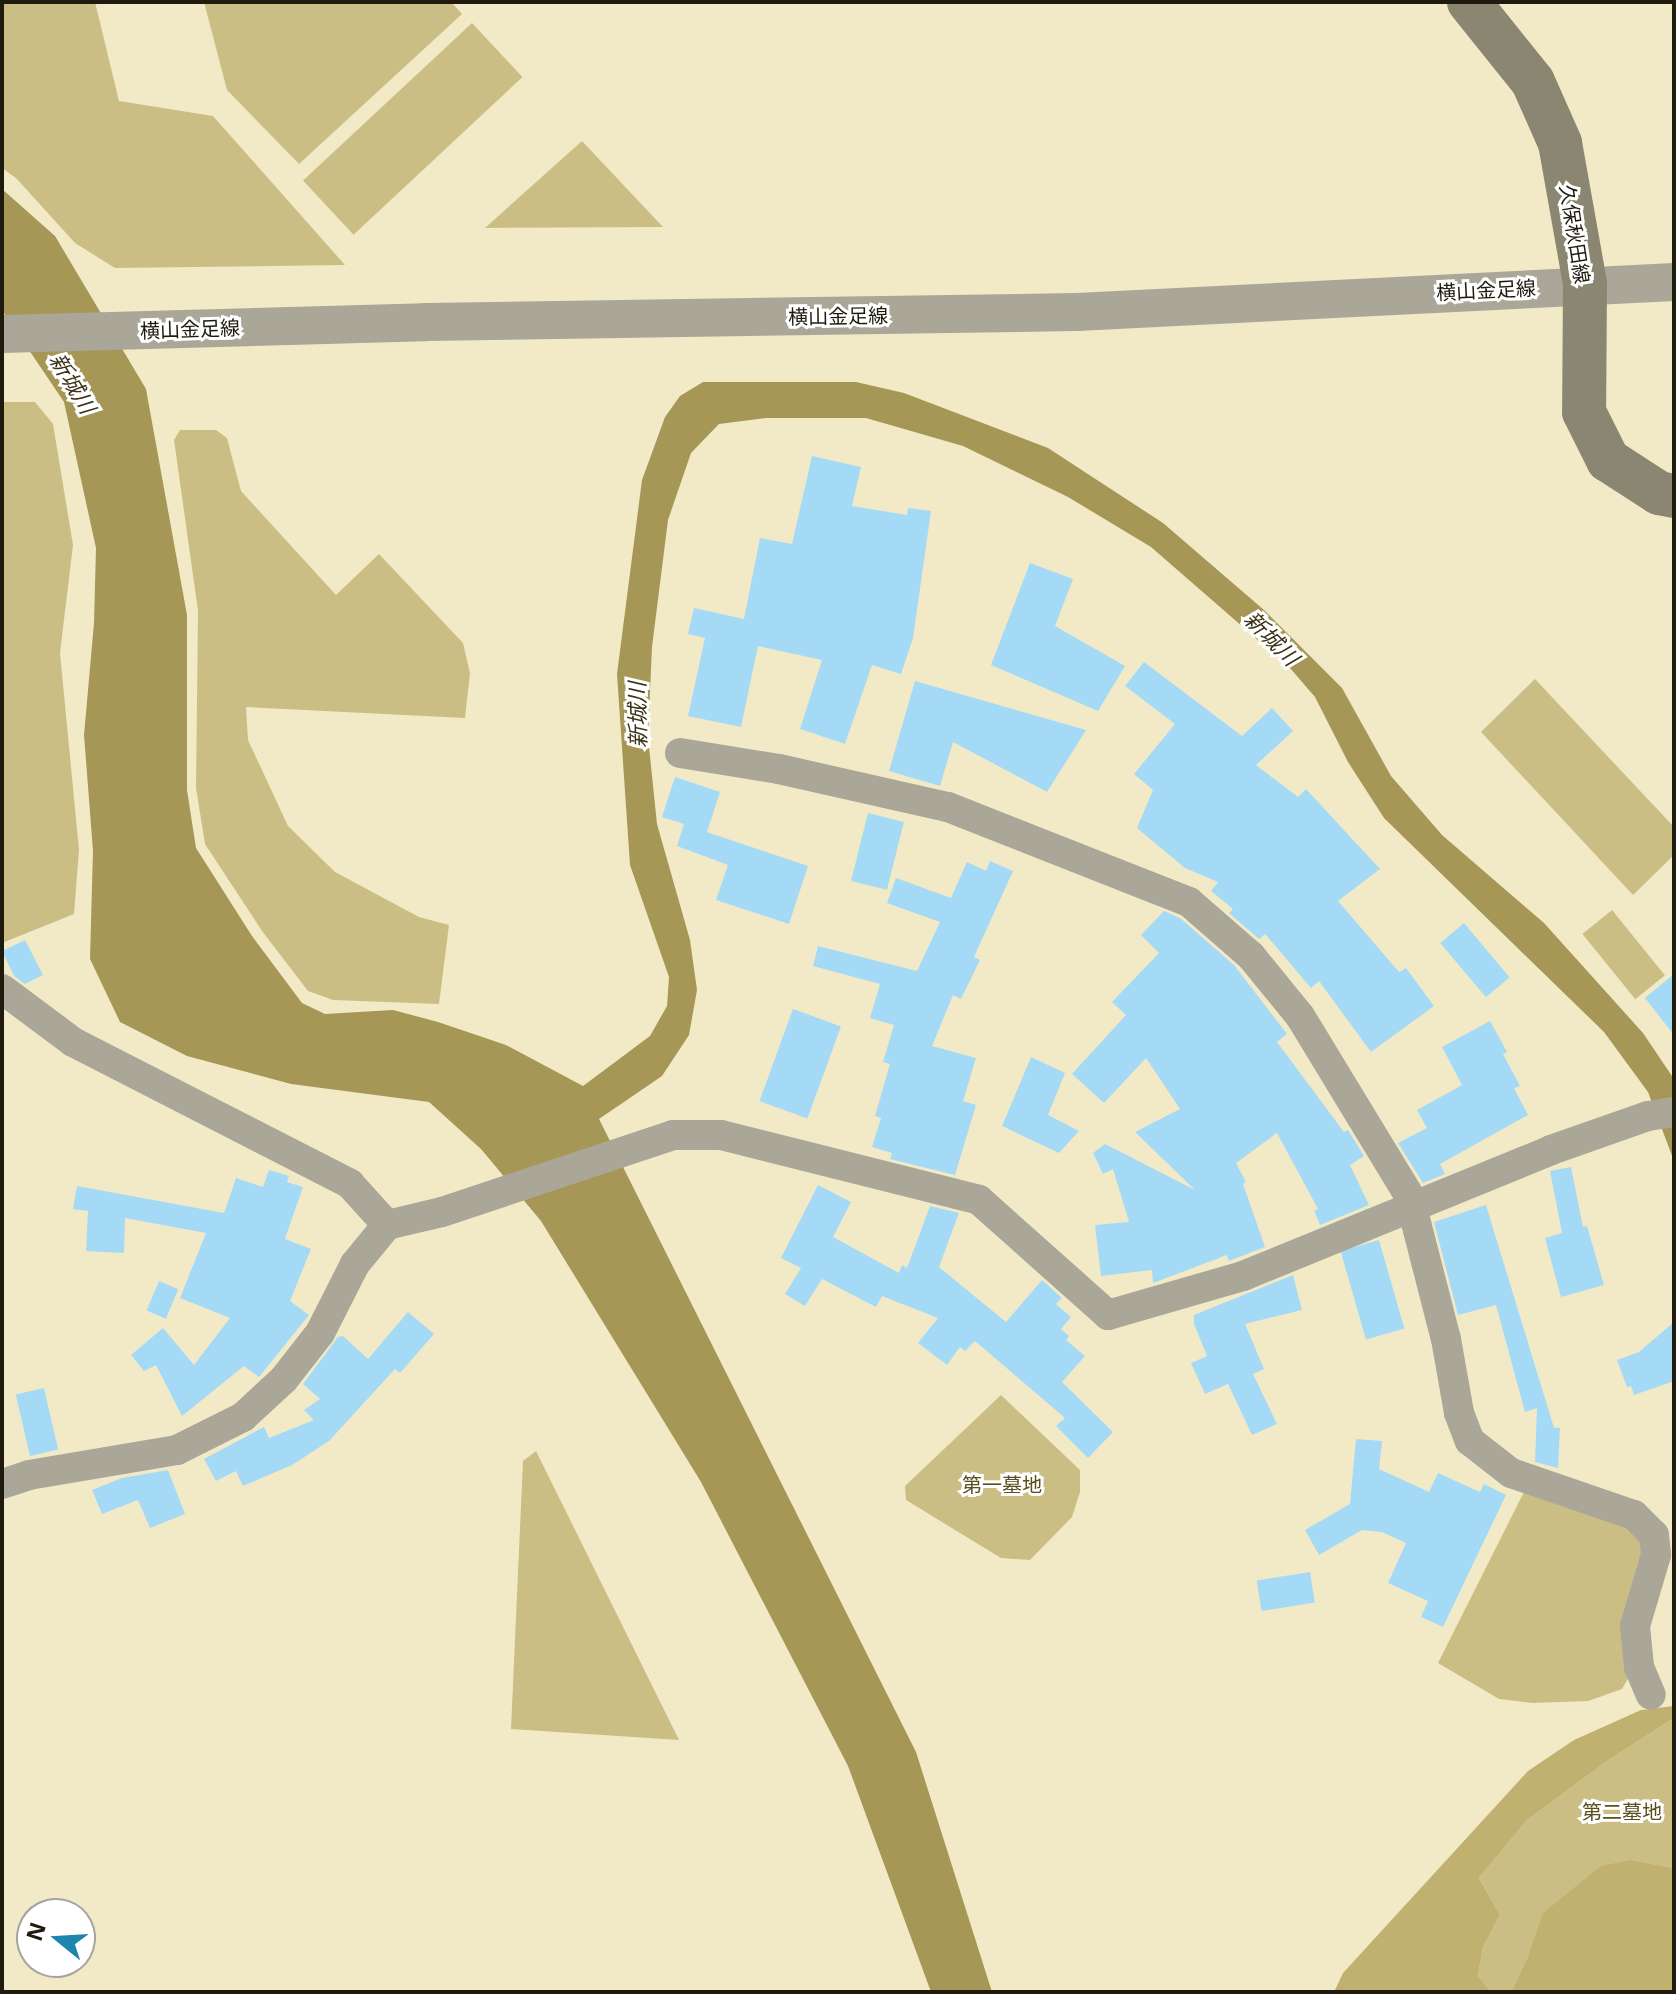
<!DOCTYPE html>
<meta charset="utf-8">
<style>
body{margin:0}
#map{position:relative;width:1676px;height:1994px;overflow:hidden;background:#f2eac7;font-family:"Open Sans","Noto Sans JP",sans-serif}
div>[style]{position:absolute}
.green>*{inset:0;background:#cbbe85;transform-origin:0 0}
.forest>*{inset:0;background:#c0b171}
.water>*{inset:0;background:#a69757}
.building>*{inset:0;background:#a4daf6;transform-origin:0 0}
.minor>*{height:30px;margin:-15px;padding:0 15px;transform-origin:15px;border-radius:15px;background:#aaa698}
.tertiary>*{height:38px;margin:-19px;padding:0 19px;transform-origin:19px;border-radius:19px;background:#aaa698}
.secondary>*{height:44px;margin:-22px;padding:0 22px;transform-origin:22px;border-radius:22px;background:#8b8671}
span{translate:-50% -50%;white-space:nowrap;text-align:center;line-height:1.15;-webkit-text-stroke:6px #fff;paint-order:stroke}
.street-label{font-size:20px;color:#1e1b0e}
.park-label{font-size:20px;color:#5a4f1e}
.water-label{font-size:22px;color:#3a3316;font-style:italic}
.frame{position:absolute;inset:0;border:4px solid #1e1b0e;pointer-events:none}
.north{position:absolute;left:16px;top:1898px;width:80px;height:80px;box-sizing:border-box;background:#fff;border:2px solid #a5a49f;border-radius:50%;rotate:288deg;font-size:22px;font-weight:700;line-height:32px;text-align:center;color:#1e1b0e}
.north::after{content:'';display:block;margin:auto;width:28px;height:36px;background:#1e85ae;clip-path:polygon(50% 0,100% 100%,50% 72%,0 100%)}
</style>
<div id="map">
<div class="green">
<i style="clip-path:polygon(2px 2px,95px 2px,119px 101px,213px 116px,345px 265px,115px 268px,75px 243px,16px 178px,2px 168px)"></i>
<i style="clip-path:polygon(204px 2px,451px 2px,462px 14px,299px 164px,227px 90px)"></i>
<i style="left:472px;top:23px;width:74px;height:231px;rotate:47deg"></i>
<i style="clip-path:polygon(582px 141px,663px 227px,485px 228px)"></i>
<i style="clip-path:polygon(2px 402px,35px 402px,53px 424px,73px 545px,60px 653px,79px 850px,74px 914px,2px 943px)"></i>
<i style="clip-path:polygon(180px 430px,216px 430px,227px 438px,241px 491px,336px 595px,379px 554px,463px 643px,470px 673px,465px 718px,246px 707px,248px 740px,288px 826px,335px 872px,419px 917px,449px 925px,439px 1004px,333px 1000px,308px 991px,262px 931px,205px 844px,196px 788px,198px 611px,174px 440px)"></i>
<i style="clip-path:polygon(1535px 679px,1674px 827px,1674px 855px,1633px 895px,1481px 732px)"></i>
<i style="left:1612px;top:910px;width:84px;height:38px;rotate:51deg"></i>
<i style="clip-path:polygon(1001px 1395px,1080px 1470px,1080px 1492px,1072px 1517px,1030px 1560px,1001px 1558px,906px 1500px,905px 1486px)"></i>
<i style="clip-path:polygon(536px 1451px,679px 1740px,511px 1729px,523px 1461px)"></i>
<i style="clip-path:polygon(1528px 1484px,1630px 1520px,1651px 1541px,1630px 1675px,1622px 1689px,1588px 1701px,1533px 1703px,1499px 1699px,1438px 1663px)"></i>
<i style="clip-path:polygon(1674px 1718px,1674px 1868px,1631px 1860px,1529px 1954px,1511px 1992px,1488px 1992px,1478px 1976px,1483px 1947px,1500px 1915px,1479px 1878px,1527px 1820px,1610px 1759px)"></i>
</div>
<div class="forest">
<i style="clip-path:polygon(1674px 1706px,1674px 1718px,1610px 1759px,1527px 1820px,1479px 1878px,1500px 1915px,1483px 1947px,1478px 1976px,1490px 1992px,1334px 1992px,1343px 1973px,1528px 1771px,1574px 1740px,1641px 1710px)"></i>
<i style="clip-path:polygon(1631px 1860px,1674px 1868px,1674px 1990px,1511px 1992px,1529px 1954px,1543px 1913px,1601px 1866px)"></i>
</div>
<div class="water">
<i style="clip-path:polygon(2px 189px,55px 236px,146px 389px,187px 615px,187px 790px,196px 848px,252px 936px,302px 1003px,325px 1014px,393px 1010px,438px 1022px,506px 1045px,583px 1086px,650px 1036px,667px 1006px,669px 977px,630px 865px,617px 674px,642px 480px,665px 417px,680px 396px,703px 382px,856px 382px,904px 393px,1048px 448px,1163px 523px,1264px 610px,1342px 688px,1391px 776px,1442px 835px,1544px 923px,1643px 1033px,1674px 1079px,1674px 1161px,1648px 1092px,1604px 1032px,1384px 818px,1348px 762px,1315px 697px,1290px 668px,1151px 547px,1068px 497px,963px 446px,866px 418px,766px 418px,719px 424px,691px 453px,668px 520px,652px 647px,648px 737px,657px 824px,690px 940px,697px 990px,689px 1035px,662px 1076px,599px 1119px,916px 1752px,992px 1992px,931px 1992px,848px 1766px,701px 1482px,541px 1221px,481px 1149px,429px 1102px,291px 1084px,187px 1056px,120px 1022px,90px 959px,93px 851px,84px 735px,94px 623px,96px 548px,64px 402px,2px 310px)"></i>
</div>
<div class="building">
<i style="clip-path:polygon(812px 456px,861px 467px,852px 506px,907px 515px,908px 508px,931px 511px,913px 638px,901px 674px,872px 665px,845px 744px,800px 729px,822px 660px,758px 646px,741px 727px,688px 716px,705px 638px,688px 634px,694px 608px,744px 619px,760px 538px,792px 544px)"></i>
<i style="clip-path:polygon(1030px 563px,1073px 579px,1055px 626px,1125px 666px,1098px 711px,991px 665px)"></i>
<i style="clip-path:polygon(1144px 662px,1242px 736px,1272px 708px,1293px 731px,1256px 765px,1298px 797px,1306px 789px,1380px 869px,1338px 901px,1399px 972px,1406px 968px,1434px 1006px,1371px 1052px,1319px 981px,1311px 988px,1265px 934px,1259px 939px,1229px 913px,1233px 909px,1211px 891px,1218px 882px,1185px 868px,1137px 828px,1153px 790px,1134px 774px,1175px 724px,1125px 686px)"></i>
<i style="clip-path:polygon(915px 681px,1086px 730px,1047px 792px,953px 742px,940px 786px,889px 771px)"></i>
<i style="clip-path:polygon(675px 777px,720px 792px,707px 832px,808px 866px,789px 924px,716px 900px,728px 865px,677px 846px,684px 824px,662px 817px)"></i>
<i style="left:868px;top:813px;width:37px;height:70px;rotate:14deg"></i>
<i style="clip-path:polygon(990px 861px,1013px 871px,974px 957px,980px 960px,961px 999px,953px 995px,932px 1046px,976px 1058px,963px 1101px,976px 1105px,955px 1175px,890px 1159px,892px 1153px,872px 1147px,881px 1118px,875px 1116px,890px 1064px,883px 1062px,894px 1025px,870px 1018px,880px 984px,813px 966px,818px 946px,917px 971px,940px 922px,887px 903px,896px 878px,951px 898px,967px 862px,986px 871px)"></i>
<i style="clip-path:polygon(1164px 911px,1180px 918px,1234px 965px,1287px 1034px,1277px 1042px,1344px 1132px,1348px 1130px,1364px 1156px,1350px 1165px,1369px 1205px,1320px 1225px,1314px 1211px,1318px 1209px,1277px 1133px,1236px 1163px,1246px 1182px,1243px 1184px,1265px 1247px,1229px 1261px,1227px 1255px,1153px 1283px,1152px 1270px,1101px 1276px,1095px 1225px,1129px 1222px,1113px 1169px,1103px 1174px,1093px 1153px,1105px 1144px,1195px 1190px,1135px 1132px,1180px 1109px,1146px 1058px,1104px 1103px,1072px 1074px,1126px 1015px,1112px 1002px,1159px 953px,1141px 935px)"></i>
<i style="left:1464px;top:923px;width:71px;height:31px;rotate:50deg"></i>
<i style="clip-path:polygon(25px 940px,43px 975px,25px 984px,14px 976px,2px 951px)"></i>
<i style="clip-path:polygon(1674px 974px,1674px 1035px,1645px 998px)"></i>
<i style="left:793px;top:1009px;width:51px;height:98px;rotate:20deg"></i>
<i style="clip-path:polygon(1490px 1021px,1507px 1052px,1503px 1054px,1520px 1086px,1514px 1088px,1528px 1115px,1440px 1164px,1445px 1174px,1423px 1183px,1398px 1143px,1427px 1128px,1417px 1110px,1462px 1085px,1442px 1047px)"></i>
<i style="clip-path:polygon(1031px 1057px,1065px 1073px,1048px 1115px,1079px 1131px,1059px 1153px,1002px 1126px)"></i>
<i style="clip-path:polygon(1571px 1167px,1583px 1227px,1587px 1226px,1604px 1285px,1561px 1297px,1545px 1238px,1562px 1233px,1550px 1171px)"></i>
<i style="clip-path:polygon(269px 1170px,289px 1176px,287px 1182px,303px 1187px,285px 1239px,311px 1249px,290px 1301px,309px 1315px,259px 1377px,244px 1366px,182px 1416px,156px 1365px,144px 1371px,131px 1355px,163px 1328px,194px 1365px,230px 1318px,180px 1298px,206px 1233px,125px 1218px,124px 1253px,86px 1251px,88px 1211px,73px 1209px,77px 1186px,224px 1213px,236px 1178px,263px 1187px)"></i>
<i style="clip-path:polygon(818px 1185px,851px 1202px,833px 1237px,899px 1273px,902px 1265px,907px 1268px,930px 1206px,959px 1213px,939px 1267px,1006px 1322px,1042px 1280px,1062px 1298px,1056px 1304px,1071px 1317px,1061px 1329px,1069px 1336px,1066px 1340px,1085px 1356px,1062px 1382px,1113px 1432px,1088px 1458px,1056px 1426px,1065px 1418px,975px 1341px,965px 1351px,960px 1347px,947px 1365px,918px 1343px,938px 1318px,882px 1296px,876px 1307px,822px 1279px,805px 1306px,785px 1294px,801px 1268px,781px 1258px)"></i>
<i style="clip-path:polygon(1486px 1205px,1554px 1428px,1560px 1428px,1558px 1468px,1535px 1462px,1537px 1408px,1525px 1412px,1496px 1305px,1458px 1315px,1434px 1222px)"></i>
<i style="left:1379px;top:1240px;width:92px;height:40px;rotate:74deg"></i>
<i style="clip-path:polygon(1293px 1275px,1302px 1310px,1245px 1324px,1264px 1369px,1253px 1374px,1277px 1424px,1252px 1435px,1228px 1384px,1205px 1394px,1191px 1363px,1207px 1356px,1194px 1324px,1194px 1315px)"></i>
<i style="left:159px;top:1281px;width:21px;height:32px;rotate:23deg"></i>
<i style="clip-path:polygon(408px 1312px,434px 1334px,400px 1373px,395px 1369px,329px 1441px,292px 1465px,243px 1486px,236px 1471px,216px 1481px,204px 1459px,264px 1427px,269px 1438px,314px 1420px,304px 1410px,320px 1399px,303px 1384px,338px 1337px,343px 1336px,368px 1359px)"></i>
<i style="clip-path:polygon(1674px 1322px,1674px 1381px,1634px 1395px,1631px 1386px,1627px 1387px,1617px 1360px,1639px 1352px)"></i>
<i style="left:44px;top:1388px;width:63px;height:29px;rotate:77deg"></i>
<i style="clip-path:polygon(1356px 1439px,1382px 1441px,1379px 1469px,1429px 1492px,1438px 1473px,1480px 1492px,1484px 1484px,1506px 1495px,1443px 1627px,1421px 1617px,1428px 1601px,1388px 1583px,1406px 1543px,1382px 1532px,1362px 1530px,1319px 1555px,1305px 1530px,1350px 1504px)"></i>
<i style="clip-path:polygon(168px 1470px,185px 1514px,150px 1528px,138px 1500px,102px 1514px,92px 1490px,122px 1478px)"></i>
<i style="left:1310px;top:1572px;width:31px;height:54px;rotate:81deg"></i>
</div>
<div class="minor">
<i style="left:680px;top:753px;width:100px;rotate:9.2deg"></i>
<i style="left:779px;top:769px;width:173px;rotate:12.7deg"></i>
<i style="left:948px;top:807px;width:259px;rotate:21.5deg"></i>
<i style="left:1189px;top:902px;width:82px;rotate:41.1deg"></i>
<i style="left:1251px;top:956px;width:77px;rotate:50.8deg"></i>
<i style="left:1300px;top:1016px;width:221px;rotate:58.7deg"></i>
<i style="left:2px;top:989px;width:89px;rotate:36.7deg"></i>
<i style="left:73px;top:1042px;width:311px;rotate:27.1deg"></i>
<i style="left:350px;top:1184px;width:55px;rotate:47.9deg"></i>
<i style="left:1412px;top:1207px;width:136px;rotate:75.6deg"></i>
<i style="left:1446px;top:1339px;width:75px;rotate:80deg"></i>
<i style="left:1459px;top:1413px;width:30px;rotate:69deg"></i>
<i style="left:1470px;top:1441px;width:52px;rotate:38deg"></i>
<i style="left:1511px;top:1473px;width:130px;rotate:18.9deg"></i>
<i style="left:1634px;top:1515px;width:28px;rotate:45deg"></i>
<i style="left:1654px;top:1535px;width:20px;rotate:84deg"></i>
<i style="left:1656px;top:1555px;width:74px;rotate:106.5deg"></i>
<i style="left:1635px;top:1626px;width:41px;rotate:84.4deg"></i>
<i style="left:1639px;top:1667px;width:30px;rotate:67deg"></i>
<i style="left:2px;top:1484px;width:28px;rotate:-18deg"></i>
<i style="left:29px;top:1475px;width:150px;rotate:-9.6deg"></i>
<i style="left:177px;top:1450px;width:74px;rotate:-26.6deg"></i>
<i style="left:243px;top:1417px;width:56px;rotate:-42.8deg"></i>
<i style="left:284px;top:1379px;width:58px;rotate:-52deg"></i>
<i style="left:320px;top:1333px;width:77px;rotate:-63.1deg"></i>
<i style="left:355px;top:1264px;width:50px;rotate:-50.6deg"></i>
<i style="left:387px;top:1225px;width:57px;rotate:-13.3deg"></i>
<i style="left:442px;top:1212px;width:243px;rotate:-18.4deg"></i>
<i style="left:673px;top:1135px;width:48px"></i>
<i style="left:721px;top:1135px;width:266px;rotate:14.1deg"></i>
<i style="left:979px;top:1200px;width:173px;rotate:41.7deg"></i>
<i style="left:1108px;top:1315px;width:141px;rotate:-16.1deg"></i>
<i style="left:1243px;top:1276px;width:333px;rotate:-22.2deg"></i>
<i style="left:1551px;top:1150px;width:103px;rotate:-19.3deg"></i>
<i style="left:1648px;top:1116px;width:26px;rotate:-9deg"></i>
</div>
<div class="tertiary">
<i style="left:2px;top:334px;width:423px;rotate:-1.6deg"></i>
<i style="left:425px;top:322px;width:652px;rotate:-0.88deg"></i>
<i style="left:1077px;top:312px;width:598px;rotate:-2.88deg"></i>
</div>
<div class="secondary">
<i style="left:1469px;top:2px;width:102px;rotate:51.3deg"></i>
<i style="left:1533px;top:82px;width:67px;rotate:66.1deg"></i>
<i style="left:1560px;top:143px;width:143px;rotate:79.9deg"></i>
<i style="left:1585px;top:284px;width:128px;rotate:90.4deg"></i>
<i style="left:1584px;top:412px;width:54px;rotate:63.4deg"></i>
<i style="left:1608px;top:460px;width:61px;rotate:32.9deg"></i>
<i style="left:1659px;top:493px;width:15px;rotate:11deg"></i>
</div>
<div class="street-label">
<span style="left:1575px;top:234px;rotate:81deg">久保秋田線</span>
<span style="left:1486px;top:290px;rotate:-3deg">横山金足線</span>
<span style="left:838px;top:316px;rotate:-1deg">横山金足線</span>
<span style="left:190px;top:329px;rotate:-2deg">横山金足線</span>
</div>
<div class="park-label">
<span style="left:1002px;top:1484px">第一墓地</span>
<span style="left:1622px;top:1811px">第二墓地</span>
</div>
<div class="water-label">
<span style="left:73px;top:383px;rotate:59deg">新城川</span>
<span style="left:1272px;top:638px;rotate:45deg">新城川</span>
<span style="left:637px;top:715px;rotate:-91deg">新城川</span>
</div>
<div class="frame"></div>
<div class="north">N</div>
</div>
